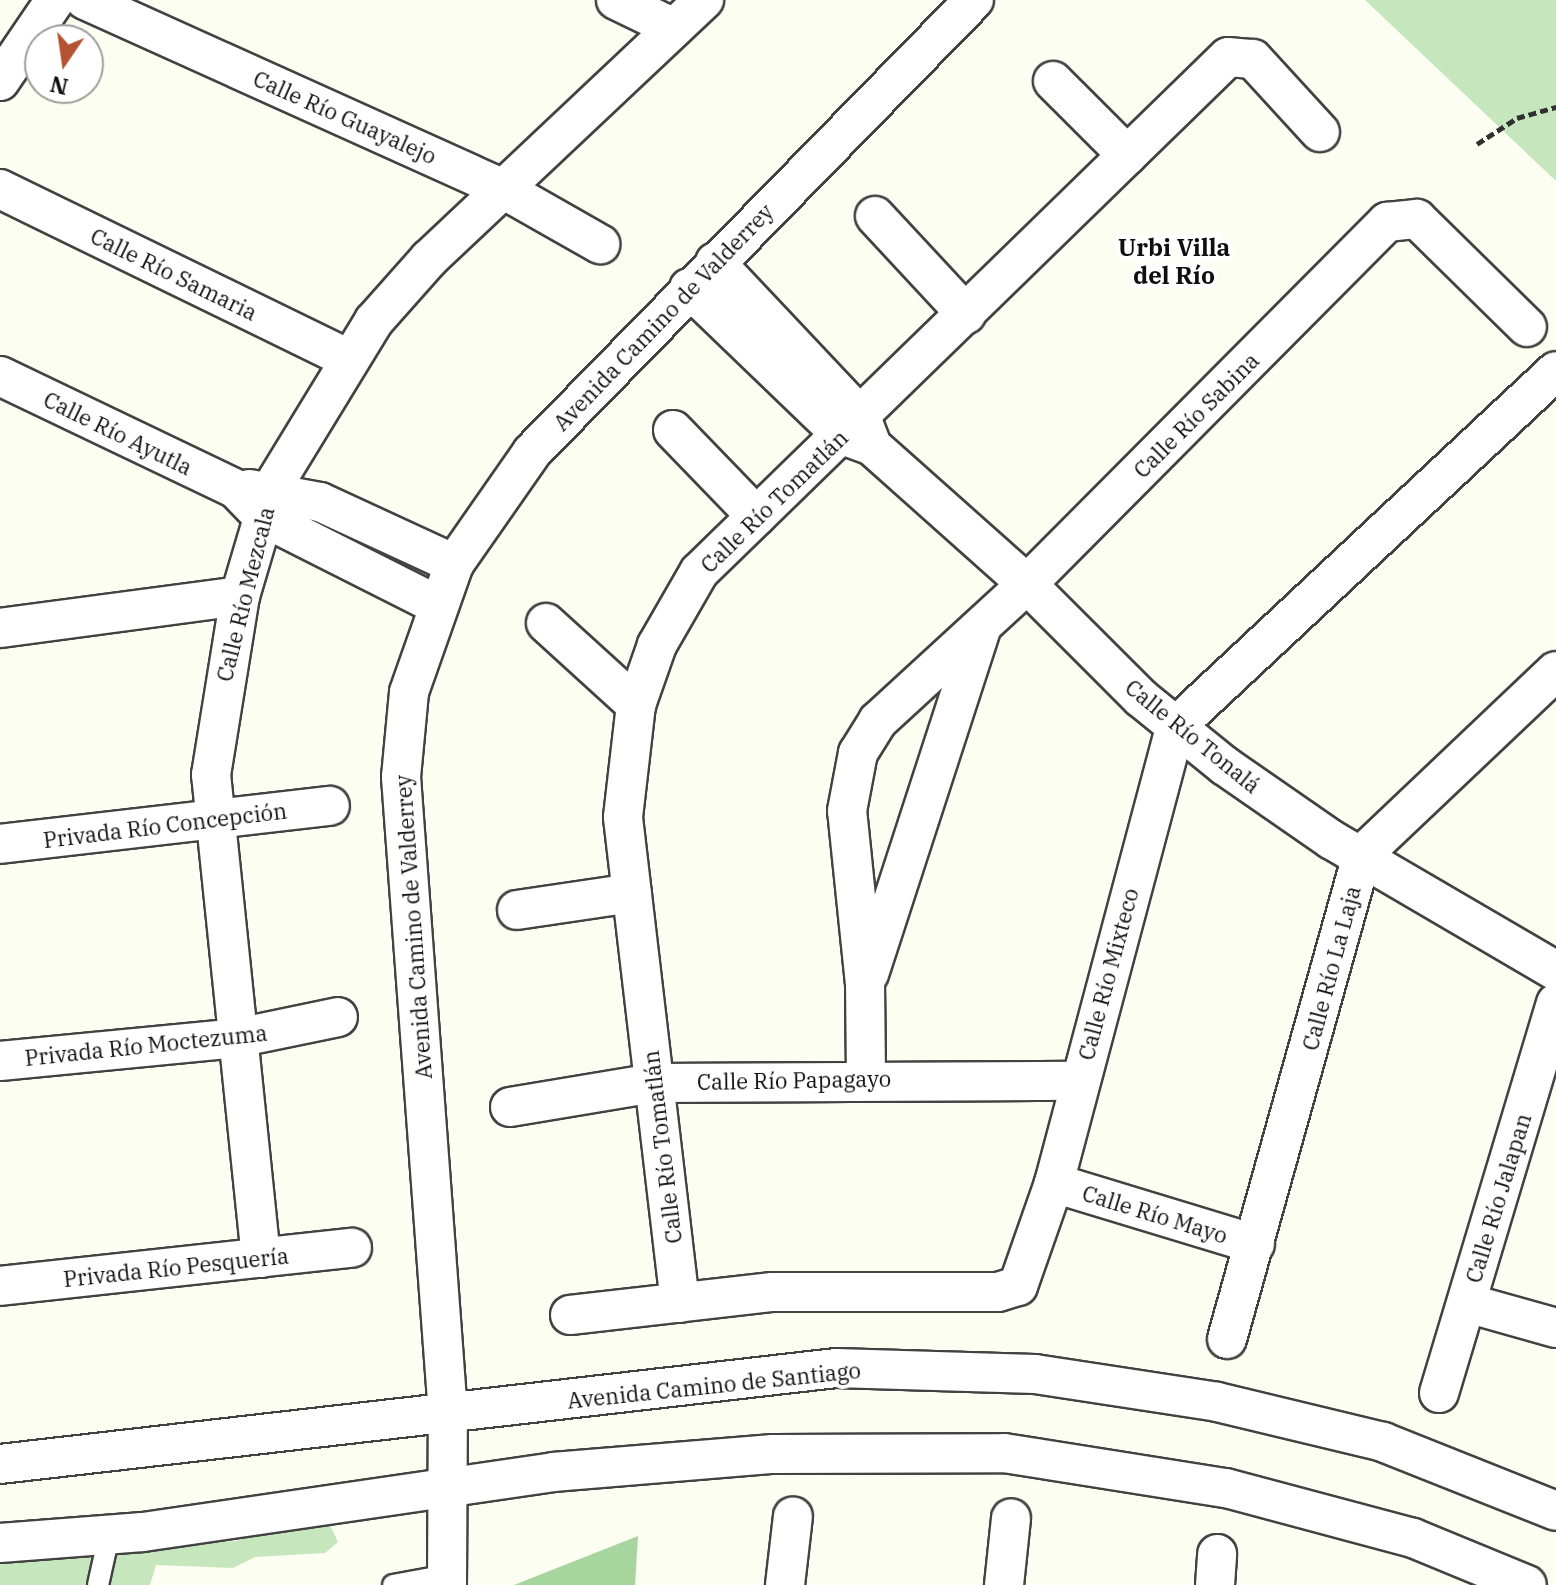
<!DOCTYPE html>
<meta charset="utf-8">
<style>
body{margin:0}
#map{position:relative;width:1556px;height:1585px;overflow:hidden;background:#fdfef2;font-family:"IBM Plex Serif",serif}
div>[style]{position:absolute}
.green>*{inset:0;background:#c6e6bd}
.forest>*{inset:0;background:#a6d69e}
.path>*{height:5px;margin-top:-2.5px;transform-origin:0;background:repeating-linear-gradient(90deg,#313131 0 8px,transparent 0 12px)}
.roads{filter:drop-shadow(2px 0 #424242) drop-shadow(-2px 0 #424242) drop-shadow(0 2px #424242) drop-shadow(0 -2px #424242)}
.service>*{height:20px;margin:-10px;padding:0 10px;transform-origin:10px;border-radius:10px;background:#fff}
.minor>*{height:38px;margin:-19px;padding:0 19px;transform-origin:19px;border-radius:19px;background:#fff}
span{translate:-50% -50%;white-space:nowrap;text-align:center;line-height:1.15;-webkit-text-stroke:8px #fff;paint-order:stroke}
.street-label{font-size:22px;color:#0f0f0f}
.neighbourhood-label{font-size:24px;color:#0f0f0f;font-weight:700}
.north{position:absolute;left:24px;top:24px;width:80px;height:80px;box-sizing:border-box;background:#fff;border:2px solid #9f9f9f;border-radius:50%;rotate:193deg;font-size:22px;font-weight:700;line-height:32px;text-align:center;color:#0f0f0f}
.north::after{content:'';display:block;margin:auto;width:28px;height:36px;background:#b55231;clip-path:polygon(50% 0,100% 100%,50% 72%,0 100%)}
</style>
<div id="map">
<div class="green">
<i style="clip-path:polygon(1365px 0,1556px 0,1556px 181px)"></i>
<i style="clip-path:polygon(301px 1523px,330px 1525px,338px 1542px,325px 1553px,255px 1557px,233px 1568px,156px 1565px,150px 1585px,0 1585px,0 1559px,236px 1541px)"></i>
</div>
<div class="forest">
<i style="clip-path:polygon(638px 1536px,635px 1585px,514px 1585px,567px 1564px)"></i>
</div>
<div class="path">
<i style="left:1477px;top:144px;width:48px;rotate:-33deg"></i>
<i style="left:1517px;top:118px;width:41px;rotate:-15.8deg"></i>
</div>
<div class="roads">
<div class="service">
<i style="left:98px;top:1585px;width:55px;rotate:-77.5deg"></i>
<i style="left:393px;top:1585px;width:56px;rotate:-10.3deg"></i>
</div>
<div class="minor">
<i style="left:85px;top:0;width:459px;rotate:24.3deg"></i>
<i style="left:503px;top:189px;width:112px;rotate:29.6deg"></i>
<i style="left:616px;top:0;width:64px;rotate:25.8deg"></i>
<i style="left:0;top:81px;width:98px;rotate:-55.8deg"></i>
<i style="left:1053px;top:81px;width:105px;rotate:45deg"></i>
<i style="left:0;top:189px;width:387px;rotate:26deg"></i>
<i style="left:875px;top:216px;width:134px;rotate:47.1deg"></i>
<i style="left:715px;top:262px;width:213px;rotate:46.7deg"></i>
<i style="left:861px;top:417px;width:25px;rotate:69deg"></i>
<i style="left:689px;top:288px;width:212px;rotate:43.9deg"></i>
<i style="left:842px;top:435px;width:32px;rotate:20deg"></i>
<i style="left:872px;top:446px;width:208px;rotate:41.7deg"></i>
<i style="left:1027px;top:584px;width:161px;rotate:45deg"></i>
<i style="left:1141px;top:698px;width:108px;rotate:39deg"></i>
<i style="left:1225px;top:766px;width:130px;rotate:34.7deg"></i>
<i style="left:1332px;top:840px;width:259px;rotate:30.3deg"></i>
<i style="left:0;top:376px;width:262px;rotate:25.6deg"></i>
<i style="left:236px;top:489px;width:39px;rotate:46deg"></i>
<i style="left:263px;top:517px;width:197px;rotate:26.8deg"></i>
<i style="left:673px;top:430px;width:120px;rotate:46deg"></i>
<i style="left:249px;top:489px;width:72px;rotate:10.4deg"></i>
<i style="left:320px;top:502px;width:148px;rotate:24.8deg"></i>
<i style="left:546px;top:623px;width:122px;rotate:42.3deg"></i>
<i style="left:0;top:628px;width:242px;rotate:-7.6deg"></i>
<i style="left:0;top:844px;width:332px;rotate:-6.6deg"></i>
<i style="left:517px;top:910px;width:116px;rotate:-8.4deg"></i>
<i style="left:869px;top:974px;width:363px;rotate:-72deg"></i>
<i style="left:0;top:1061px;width:238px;rotate:-5.5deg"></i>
<i style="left:237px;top:1038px;width:103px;rotate:-11.7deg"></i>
<i style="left:866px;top:1077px;width:93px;rotate:-90.6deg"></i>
<i style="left:865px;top:984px;width:174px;rotate:-95.9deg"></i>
<i style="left:847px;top:811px;width:59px;rotate:-79.3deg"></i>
<i style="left:858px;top:753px;width:38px;rotate:-58deg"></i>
<i style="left:878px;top:721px;width:202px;rotate:-42.6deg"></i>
<i style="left:1027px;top:584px;width:511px;rotate:-45.16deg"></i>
<i style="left:1387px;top:222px;width:30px;rotate:-6deg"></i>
<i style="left:1417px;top:219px;width:154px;rotate:44.5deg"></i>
<i style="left:510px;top:1107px;width:146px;rotate:-9.5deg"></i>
<i style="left:654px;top:1083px;width:425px;rotate:-0.3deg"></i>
<i style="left:1054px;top:1183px;width:210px;rotate:16.9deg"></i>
<i style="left:261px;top:1258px;width:486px;rotate:-95.9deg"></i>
<i style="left:211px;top:775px;width:181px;rotate:-80.8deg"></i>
<i style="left:240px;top:596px;width:113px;rotate:-73.5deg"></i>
<i style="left:272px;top:488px;width:196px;rotate:-58.6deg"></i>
<i style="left:374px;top:321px;width:83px;rotate:-48.4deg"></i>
<i style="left:429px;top:259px;width:378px;rotate:-43.3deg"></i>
<i style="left:0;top:1286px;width:354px;rotate:-6.2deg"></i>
<i style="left:680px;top:1303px;width:489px;rotate:-96.7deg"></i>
<i style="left:623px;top:817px;width:113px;rotate:-83.4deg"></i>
<i style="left:636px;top:705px;width:64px;rotate:-70.7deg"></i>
<i style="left:657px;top:645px;width:84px;rotate:-60.1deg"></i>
<i style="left:699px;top:572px;width:738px;rotate:-44.23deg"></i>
<i style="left:1228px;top:57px;width:25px;rotate:5deg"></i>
<i style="left:1253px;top:59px;width:99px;rotate:47.5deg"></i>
<i style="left:1467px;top:1303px;width:92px;rotate:15.7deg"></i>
<i style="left:570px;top:1315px;width:204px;rotate:-6.5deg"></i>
<i style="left:773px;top:1292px;width:225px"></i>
<i style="left:998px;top:1292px;width:21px;rotate:-17deg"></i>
<i style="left:1018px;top:1286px;width:109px;rotate:-70.7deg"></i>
<i style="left:1054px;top:1183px;width:472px;rotate:-75.1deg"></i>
<i style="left:1175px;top:727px;width:521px;rotate:-43.06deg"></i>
<i style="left:1227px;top:1339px;width:502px;rotate:-74.41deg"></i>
<i style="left:1362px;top:855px;width:267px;rotate:-43.5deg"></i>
<i style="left:1439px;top:1393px;width:407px;rotate:-73.3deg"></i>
<i style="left:0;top:1464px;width:841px;rotate:-6.55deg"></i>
<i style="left:836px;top:1368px;width:199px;rotate:1.7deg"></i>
<i style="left:1035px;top:1374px;width:184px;rotate:8.7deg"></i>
<i style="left:1217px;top:1402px;width:171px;rotate:13.5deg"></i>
<i style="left:1383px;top:1442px;width:186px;rotate:21.7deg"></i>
<i style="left:0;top:1543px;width:143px;rotate:-4.4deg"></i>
<i style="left:143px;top:1532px;width:414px;rotate:-8.3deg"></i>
<i style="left:553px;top:1472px;width:221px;rotate:-4.7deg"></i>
<i style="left:773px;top:1454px;width:231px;rotate:-0.2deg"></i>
<i style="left:1004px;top:1453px;width:225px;rotate:9deg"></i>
<i style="left:1226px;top:1488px;width:194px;rotate:15deg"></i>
<i style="left:1413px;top:1538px;width:123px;rotate:22.4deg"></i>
<i style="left:447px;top:1585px;width:171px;rotate:-89.7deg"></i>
<i style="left:448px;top:1414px;width:639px;rotate:-94.22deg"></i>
<i style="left:401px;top:777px;width:85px;rotate:-84.6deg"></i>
<i style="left:409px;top:692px;width:136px;rotate:-70.6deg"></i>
<i style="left:454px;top:564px;width:136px;rotate:-55.1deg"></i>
<i style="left:532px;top:452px;width:632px;rotate:-45.64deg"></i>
<i style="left:785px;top:1585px;width:69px;rotate:-83.4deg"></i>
<i style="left:1004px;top:1585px;width:67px;rotate:-84deg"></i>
<i style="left:1215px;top:1585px;width:31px;rotate:-86deg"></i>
</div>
</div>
<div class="street-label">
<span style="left:345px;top:117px;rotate:24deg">Calle Río Guayalejo</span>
<span style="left:174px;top:274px;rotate:26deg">Calle Río Samaria</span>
<span style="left:663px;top:317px;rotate:-46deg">Avenida Camino de Valderrey</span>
<span style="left:1196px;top:415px;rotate:-45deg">Calle Río Sabina</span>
<span style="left:118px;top:433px;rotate:26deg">Calle Río Ayutla</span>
<span style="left:774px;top:501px;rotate:-44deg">Calle Río Tomatlán</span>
<span style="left:245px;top:594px;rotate:-76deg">Calle Río Mezcala</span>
<span style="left:1193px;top:736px;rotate:39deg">Calle Río Tonalá</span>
<span style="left:165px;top:825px;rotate:-7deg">Privada Río Concepción</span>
<span style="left:413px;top:927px;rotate:-94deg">Avenida Camino de Valderrey</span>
<span style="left:1331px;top:968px;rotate:-75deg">Calle Río La Laja</span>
<span style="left:1108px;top:974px;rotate:-75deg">Calle Río Mixteco</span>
<span style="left:146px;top:1045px;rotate:-6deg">Privada Río Moctezuma</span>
<span style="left:794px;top:1080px;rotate:-1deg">Calle Río Papagayo</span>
<span style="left:662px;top:1147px;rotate:-97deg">Calle Río Tomatlán</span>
<span style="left:1498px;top:1198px;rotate:-73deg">Calle Río Jalapan</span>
<span style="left:1155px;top:1214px;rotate:17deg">Calle Río Mayo</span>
<span style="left:176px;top:1267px;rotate:-6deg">Privada Río Pesquería</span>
<span style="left:714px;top:1385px;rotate:-6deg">Avenida Camino de Santiago</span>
</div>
<div class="neighbourhood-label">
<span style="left:1174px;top:262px">Urbi Villa<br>del Río</span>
</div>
<div class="north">N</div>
</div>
